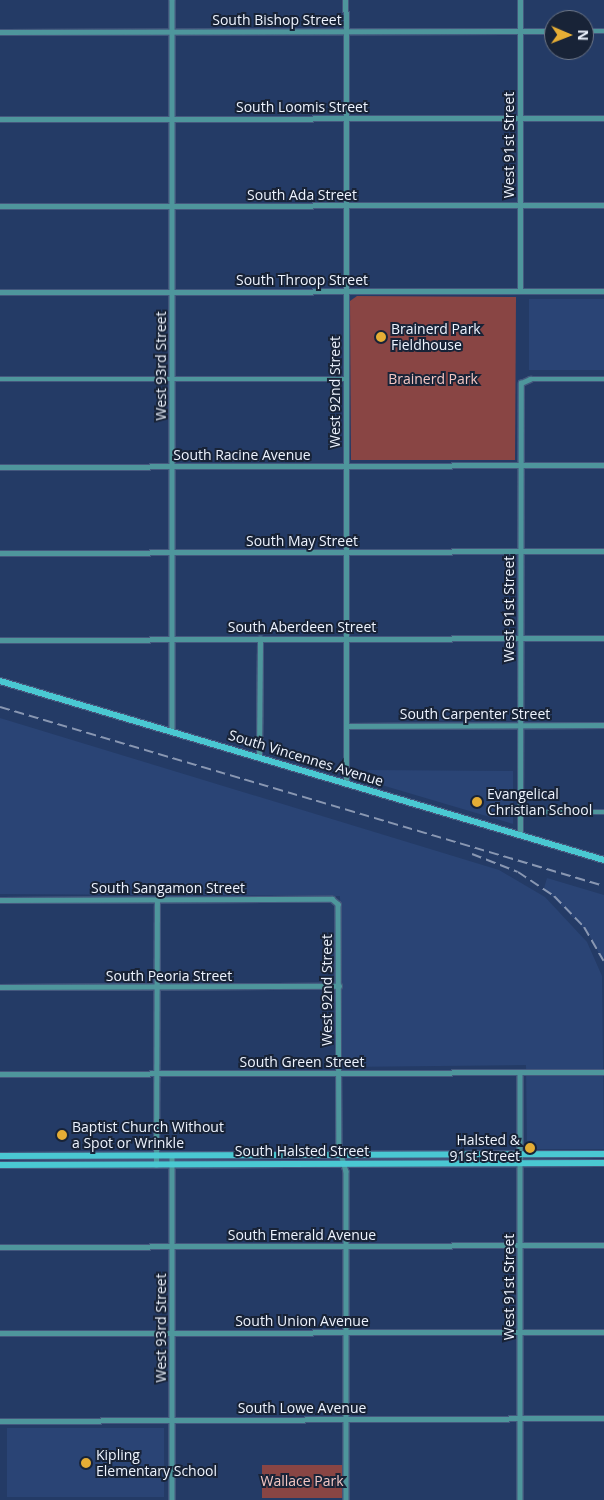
<!DOCTYPE html>
<style>
body{margin:0}
#map{position:relative;width:604px;height:1500px;overflow:hidden;background:#243b66;font-family:"Open Sans",sans-serif}
div>[style]{position:absolute}
.built>*{inset:0;background:#2a4475;transform-origin:0 0}
.green>*{inset:0;background:#894544;transform-origin:0 0}
.roads{filter:drop-shadow(1px 0 #44587e) drop-shadow(-1px 0 #44587e) drop-shadow(0 1px #44587e) drop-shadow(0 -1px #44587e)}
.street>*{height:4.5px;margin:-2.25px;padding:0 2.25px;transform-origin:2.25px;border-radius:2.25px;background:#4e969c}
.secondary>*{height:6px;margin:-3px;padding:0 3px;transform-origin:3px;border-radius:3px;background:#4ac8d2}
.rail>*{height:2px;margin-top:-1px;transform-origin:0;background:repeating-linear-gradient(90deg,#8997b2 0 10px,transparent 0 15px)}
.dots>*{width:14px;height:14px;translate:-50% -50%;box-sizing:border-box;border:2px solid #182337;border-radius:50%}
span{translate:-50% -50%;white-space:nowrap;text-align:center;line-height:1.15;-webkit-text-stroke:4px #182337;paint-order:stroke}
.street-label{font-size:14px;color:#edf3fe}
.poi-label{font-size:14px;color:#edf3fe}
.left{translate:0 -50%;text-align:left}
.right{translate:-100% -50%;text-align:right}
.park-label{font-size:14px;color:#f3c6c3}
.north{position:absolute;left:544px;top:10px;width:50px;height:50px;box-sizing:border-box;background:#182337;border:1px solid #6d7687;border-radius:50%;rotate:91deg;font-size:14px;font-weight:700;line-height:20px;text-align:center;color:#edf3fe}
.north::after{content:'';display:block;margin:auto;width:18px;height:22px;background:#e5ad35;clip-path:polygon(50% 0,100% 100%,50% 72%,0 100%)}
</style>
<div id="map">
<div class="built">
<i style="left:529px;top:299px;width:75px;height:71px"></i>
<i style="clip-path:polygon(0 718px,499px 870px,545px 897px,587px 942px,602px 976px,604px 1149px,527px 1149px,526px 1065px,342px 1067px,340px 896px,0 894px)"></i>
<i style="clip-path:polygon(368px 770px,513px 771px,513px 824px,368px 781px)"></i>
<i style="clip-path:polygon(547px 878px,604px 895px,604px 963px,588px 933px,544px 888px)"></i>
<i style="left:164px;top:1428px;width:69px;height:157px;rotate:90deg"></i>
</div>
<div class="green">
<i style="clip-path:polygon(357px 296px,516px 297px,515px 460px,351px 460px,350px 301px)"></i>
<i style="left:262px;top:1465px;width:81px;height:33px"></i>
</div>
<div class="roads">
<div class="street">
<i style="left:172px;top:0;width:732px;rotate:90deg"></i>
<i style="left:346px;top:0;width:783px;rotate:89.93deg"></i>
<i style="left:584px;top:31px;width:20px"></i>
<i style="left:0;top:32px;width:554px;rotate:-0.1deg"></i>
<i style="left:0;top:119px;width:604px;rotate:-0.09deg"></i>
<i style="left:0;top:206px;width:604px;rotate:-0.09deg"></i>
<i style="left:520px;top:291px;width:291px;rotate:-90deg"></i>
<i style="left:0;top:292px;width:604px;rotate:-0.09deg"></i>
<i style="left:0;top:379px;width:347px"></i>
<i style="left:0;top:467px;width:604px;rotate:-0.19deg"></i>
<i style="left:0;top:553px;width:604px;rotate:-0.19deg"></i>
<i style="left:0;top:640px;width:604px;rotate:-0.19deg"></i>
<i style="left:347px;top:726px;width:257px;rotate:-0.2deg"></i>
<i style="left:259px;top:757px;width:118px;rotate:-89.5deg"></i>
<i style="left:520px;top:812px;width:84px"></i>
<i style="left:520px;top:835px;width:452px;rotate:-89.9deg"></i>
<i style="left:521px;top:383px;width:10px;rotate:-24deg"></i>
<i style="left:530px;top:379px;width:74px"></i>
<i style="left:0;top:900px;width:332px;rotate:-0.2deg"></i>
<i style="left:332px;top:899px;width:8px;rotate:40deg"></i>
<i style="left:338px;top:904px;width:243px;rotate:89.8deg"></i>
<i style="left:339px;top:1147px;width:25px;rotate:74deg"></i>
<i style="left:346px;top:1171px;width:329px;rotate:90deg"></i>
<i style="left:0;top:987px;width:339px;rotate:-0.2deg"></i>
<i style="left:520px;top:1073px;width:427px;rotate:90deg"></i>
<i style="left:0;top:1074px;width:604px;rotate:-0.19deg"></i>
<i style="left:172px;top:1155px;width:345px;rotate:90deg"></i>
<i style="left:156px;top:1165px;width:265px;rotate:-89.8deg"></i>
<i style="left:0;top:1247px;width:604px;rotate:-0.19deg"></i>
<i style="left:0;top:1333px;width:604px;rotate:-0.09deg"></i>
<i style="left:0;top:1421px;width:604px;rotate:-0.28deg"></i>
</div>
<div class="secondary">
<i style="left:0;top:681px;width:630px;rotate:16.51deg"></i>
<i style="left:0;top:1156px;width:604px;rotate:-0.19deg"></i>
<i style="left:0;top:1165px;width:604px;rotate:-0.19deg"></i>
</div>
</div>
<div class="rail">
<i style="left:0;top:707px;width:630px;rotate:16.51deg"></i>
<i style="left:472px;top:854px;width:49px;rotate:21.4deg"></i>
<i style="left:518px;top:872px;width:43px;rotate:33.7deg"></i>
<i style="left:554px;top:896px;width:43px;rotate:45.9deg"></i>
<i style="left:584px;top:927px;width:39px;rotate:60deg"></i>
</div>
<div class="dots">
<i style="left:381px;top:337px;background:#e5ad35"></i>
<i style="left:477px;top:802px;background:#e5ad35"></i>
<i style="left:62px;top:1135px;background:#e5ad35"></i>
<i style="left:530px;top:1148px;background:#e5ad35"></i>
<i style="left:86px;top:1463px;background:#e5ad35"></i>
</div>
<div class="street-label">
<span style="left:277px;top:20px">South Bishop Street</span>
<span style="left:302px;top:107px">South Loomis Street</span>
<span style="left:509px;top:145px;rotate:-90deg">West 91st Street</span>
<span style="left:302px;top:195px">South Ada Street</span>
<span style="left:302px;top:280px">South Throop Street</span>
<span style="left:161px;top:366px;rotate:-90deg">West 93rd Street</span>
<span style="left:335px;top:392px;rotate:-90deg">West 92nd Street</span>
<span style="left:242px;top:455px">South Racine Avenue</span>
<span style="left:302px;top:541px">South May Street</span>
<span style="left:509px;top:609px;rotate:-90deg">West 91st Street</span>
<span style="left:302px;top:627px">South Aberdeen Street</span>
<span style="left:475px;top:714px">South Carpenter Street</span>
<span style="left:306px;top:758px;rotate:17deg">South Vincennes Avenue</span>
<span style="left:168px;top:888px">South Sangamon Street</span>
<span style="left:169px;top:976px">South Peoria Street</span>
<span style="left:327px;top:990px;rotate:-90deg">West 92nd Street</span>
<span style="left:302px;top:1062px">South Green Street</span>
<span style="left:302px;top:1151px">South Halsted Street</span>
<span style="left:302px;top:1235px">South Emerald Avenue</span>
<span style="left:509px;top:1287px;rotate:-90deg">West 91st Street</span>
<span style="left:302px;top:1321px">South Union Avenue</span>
<span style="left:161px;top:1328px;rotate:-90deg">West 93rd Street</span>
<span style="left:302px;top:1408px">South Lowe Avenue</span>
</div>
<div class="poi-label">
<span class="left" style="left:391px;top:337px">Brainerd Park<br>Fieldhouse</span>
<span class="left" style="left:487px;top:802px">Evangelical<br>Christian School</span>
<span class="left" style="left:72px;top:1135px">Baptist Church Without<br>a Spot or Wrinkle</span>
<span class="right" style="left:520px;top:1148px">Halsted &amp;<br>91st Street</span>
<span class="left" style="left:96px;top:1463px">Kipling<br>Elementary School</span>
</div>
<div class="park-label">
<span style="left:433px;top:379px">Brainerd Park</span>
<span style="left:302px;top:1481px">Wallace Park</span>
</div>
<div class="north">N</div>
</div>
